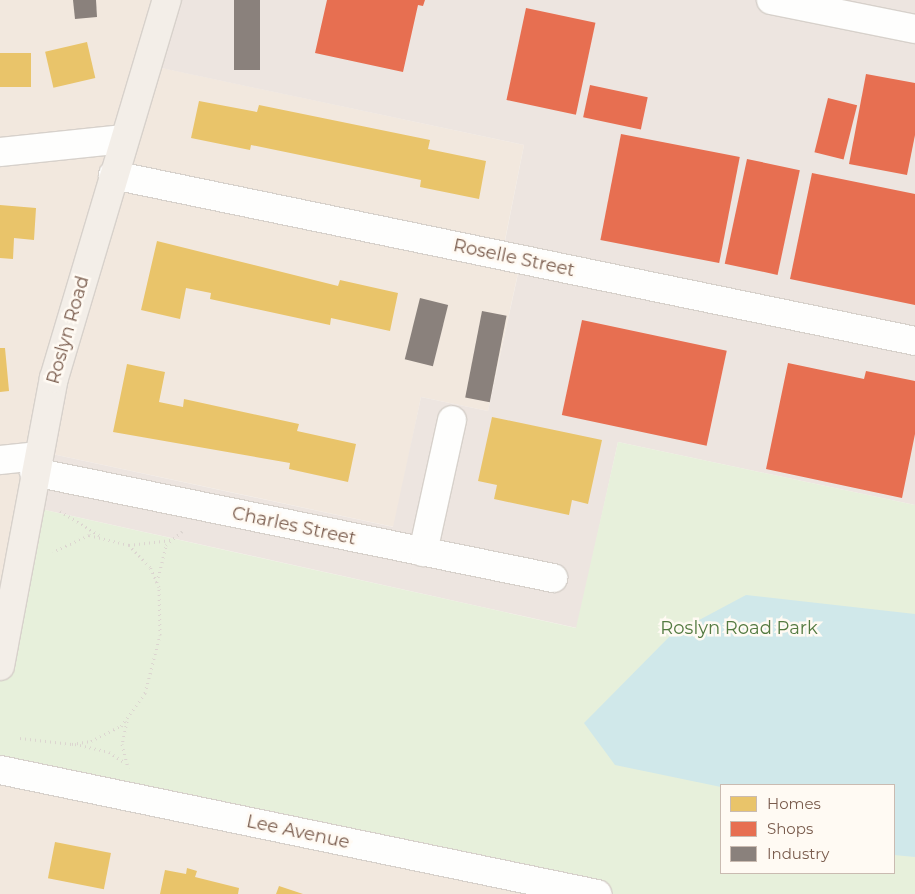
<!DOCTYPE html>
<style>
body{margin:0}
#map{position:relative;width:915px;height:894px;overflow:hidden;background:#f9f5f0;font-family:Montserrat,sans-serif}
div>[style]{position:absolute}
.residential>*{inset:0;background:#f2e8de}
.industrial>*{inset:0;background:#ede5e0}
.green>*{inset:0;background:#e7f0db}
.water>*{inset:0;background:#d0e8ea}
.homes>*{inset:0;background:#e9c46a;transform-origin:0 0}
.shops>*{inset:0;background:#e76f51;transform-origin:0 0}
.industry>*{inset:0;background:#8a817c;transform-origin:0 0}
.path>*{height:3px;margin-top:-1.5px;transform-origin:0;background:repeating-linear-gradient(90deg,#dcd5d0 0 1px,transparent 0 5px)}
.roads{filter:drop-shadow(1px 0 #d7d1cb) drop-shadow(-1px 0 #d7d1cb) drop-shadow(0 1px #d7d1cb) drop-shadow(0 -1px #d7d1cb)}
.minor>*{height:28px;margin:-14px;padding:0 14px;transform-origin:14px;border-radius:14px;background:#fefefd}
.major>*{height:28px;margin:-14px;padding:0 14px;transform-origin:14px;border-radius:14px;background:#f3eee8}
span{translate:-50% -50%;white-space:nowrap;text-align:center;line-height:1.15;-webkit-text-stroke:5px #fffaf3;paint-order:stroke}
.street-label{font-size:18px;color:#7a5c4d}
.park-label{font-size:18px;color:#537a41}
.legend{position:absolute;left:720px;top:784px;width:175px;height:90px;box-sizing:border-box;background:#fffaf3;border:1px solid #cabbb1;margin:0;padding:6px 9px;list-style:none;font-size:15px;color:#7a5c4d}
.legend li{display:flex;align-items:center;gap:10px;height:25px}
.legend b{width:25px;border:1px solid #cabbb1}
</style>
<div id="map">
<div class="residential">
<i style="clip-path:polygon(0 0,168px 0,148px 65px,524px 145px,502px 255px,521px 259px,488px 411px,421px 397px,394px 527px,38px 451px,0 679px)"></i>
<i style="clip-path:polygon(0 769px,588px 894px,0 894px)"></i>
</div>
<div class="industrial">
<i style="clip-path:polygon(168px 0,915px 0,915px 505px,618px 442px,577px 628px,27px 506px,38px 451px,393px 527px,421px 397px,488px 411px,521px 260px,502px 256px,524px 145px,147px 65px)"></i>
</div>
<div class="green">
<i style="clip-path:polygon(evenodd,618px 442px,915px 505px,915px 894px,588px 894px,0 769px,0 670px,27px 506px,576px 628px,618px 442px,721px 785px,894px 785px,894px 873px,721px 873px,721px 785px)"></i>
</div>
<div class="water">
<i style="clip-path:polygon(746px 595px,915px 614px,915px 857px,894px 855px,894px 785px,721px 787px,615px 765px,584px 723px,671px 635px)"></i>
</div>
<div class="homes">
<i style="left:87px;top:42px;width:37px;height:43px;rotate:77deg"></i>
<i style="left:0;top:53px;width:31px;height:34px"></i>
<i style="clip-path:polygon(199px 101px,257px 112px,259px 105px,430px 140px,428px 149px,486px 161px,479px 199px,420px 187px,421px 180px,251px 145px,250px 150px,191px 138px)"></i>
<i style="clip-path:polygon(0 205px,36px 208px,34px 240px,14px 238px,13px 259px,0 258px)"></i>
<i style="clip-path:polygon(157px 241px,338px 286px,340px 280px,398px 293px,390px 331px,331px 318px,330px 325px,210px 299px,211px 293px,186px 288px,180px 319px,141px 310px)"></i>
<i style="clip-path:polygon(0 348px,5px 348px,9px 391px,0 392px)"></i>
<i style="clip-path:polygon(127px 364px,165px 372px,159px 402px,183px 407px,184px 399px,299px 424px,297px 431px,356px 444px,348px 482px,289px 469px,290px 463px,113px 432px)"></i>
<i style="clip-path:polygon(492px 417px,602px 440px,588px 504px,572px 500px,569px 515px,494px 499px,497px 485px,478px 481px)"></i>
<i style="left:55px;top:842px;width:57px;height:37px;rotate:11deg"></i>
<i style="clip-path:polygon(187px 868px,197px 871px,195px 877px,239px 888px,238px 894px,160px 894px,165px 870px,186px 874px)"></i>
<i style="clip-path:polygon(279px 886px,303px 894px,276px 894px)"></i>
</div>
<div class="shops">
<i style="clip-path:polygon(327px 0,425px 0,423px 6px,418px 5px,403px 72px,315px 53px)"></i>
<i style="left:526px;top:8px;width:71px;height:94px;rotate:12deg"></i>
<i style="clip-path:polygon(866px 74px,915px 83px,915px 135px,907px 175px,849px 164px)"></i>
<i style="left:590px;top:85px;width:59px;height:33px;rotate:12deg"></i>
<i style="left:828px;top:98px;width:30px;height:56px;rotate:14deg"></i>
<i style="left:621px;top:134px;width:121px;height:108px;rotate:11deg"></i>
<i style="left:747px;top:159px;width:54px;height:107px;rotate:12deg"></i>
<i style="clip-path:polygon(812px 173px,915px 194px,915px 305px,790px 279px)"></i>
<i style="left:582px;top:320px;width:148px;height:97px;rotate:12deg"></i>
<i style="clip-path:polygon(788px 363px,864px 379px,866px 371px,915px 381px,915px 434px,902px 498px,766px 469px)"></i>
</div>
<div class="industry">
<i style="clip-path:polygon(73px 0,96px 0,97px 17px,75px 19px)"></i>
<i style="left:234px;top:0;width:26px;height:70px"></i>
<i style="left:420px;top:298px;width:29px;height:63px;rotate:14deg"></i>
<i style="left:482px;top:311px;width:25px;height:88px;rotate:11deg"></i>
</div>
<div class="path">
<i style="left:60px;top:511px;width:46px;rotate:31.6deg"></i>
<i style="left:129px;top:545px;width:42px;rotate:-6.8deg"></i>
<i style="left:157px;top:582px;width:38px;rotate:-76deg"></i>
<i style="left:166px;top:545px;width:23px;rotate:-40deg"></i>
<i style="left:127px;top:721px;width:24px;rotate:102deg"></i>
<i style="left:122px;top:744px;width:25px;rotate:76deg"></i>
<i style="left:20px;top:738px;width:52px;rotate:6.6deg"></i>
<i style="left:72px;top:744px;width:19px;rotate:-9deg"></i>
<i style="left:91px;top:741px;width:34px;rotate:-27deg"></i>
<i style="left:121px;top:726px;width:41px;rotate:-54deg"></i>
<i style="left:145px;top:693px;width:60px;rotate:-75.5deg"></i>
<i style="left:160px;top:635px;width:48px;rotate:-91.2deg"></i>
<i style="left:159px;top:587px;width:22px;rotate:-114deg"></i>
<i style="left:150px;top:567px;width:30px;rotate:-134deg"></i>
<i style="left:129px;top:545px;width:41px;rotate:-166deg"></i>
<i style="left:89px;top:535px;width:40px;rotate:155deg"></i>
<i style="left:75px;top:744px;width:35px;rotate:13deg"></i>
<i style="left:109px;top:752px;width:18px;rotate:34deg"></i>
</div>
<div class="roads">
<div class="minor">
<i style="left:771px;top:0;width:147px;rotate:11.4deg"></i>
<i style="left:0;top:152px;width:125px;rotate:-6deg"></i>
<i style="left:113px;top:175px;width:819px;rotate:11.69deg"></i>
<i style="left:0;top:460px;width:37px;rotate:-6deg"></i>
<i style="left:34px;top:472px;width:530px;rotate:11.54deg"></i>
<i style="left:423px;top:552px;width:135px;rotate:-77.6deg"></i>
<i style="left:0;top:770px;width:610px;rotate:11.73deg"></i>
</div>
<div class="major">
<i style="left:0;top:666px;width:293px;rotate:-79.4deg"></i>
<i style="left:54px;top:378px;width:395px;rotate:-73.4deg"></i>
</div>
</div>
<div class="street-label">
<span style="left:514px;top:258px;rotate:12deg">Roselle Street</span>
<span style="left:68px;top:330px;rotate:-74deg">Roslyn Road</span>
<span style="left:294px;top:526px;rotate:12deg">Charles Street</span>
<span style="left:298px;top:832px;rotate:12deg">Lee Avenue</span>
</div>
<div class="park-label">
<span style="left:739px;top:628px">Roslyn Road Park</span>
</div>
<ul class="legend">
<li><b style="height:14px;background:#e9c46a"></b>Homes</li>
<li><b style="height:14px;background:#e76f51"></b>Shops</li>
<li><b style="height:14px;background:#8a817c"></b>Industry</li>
</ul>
</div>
